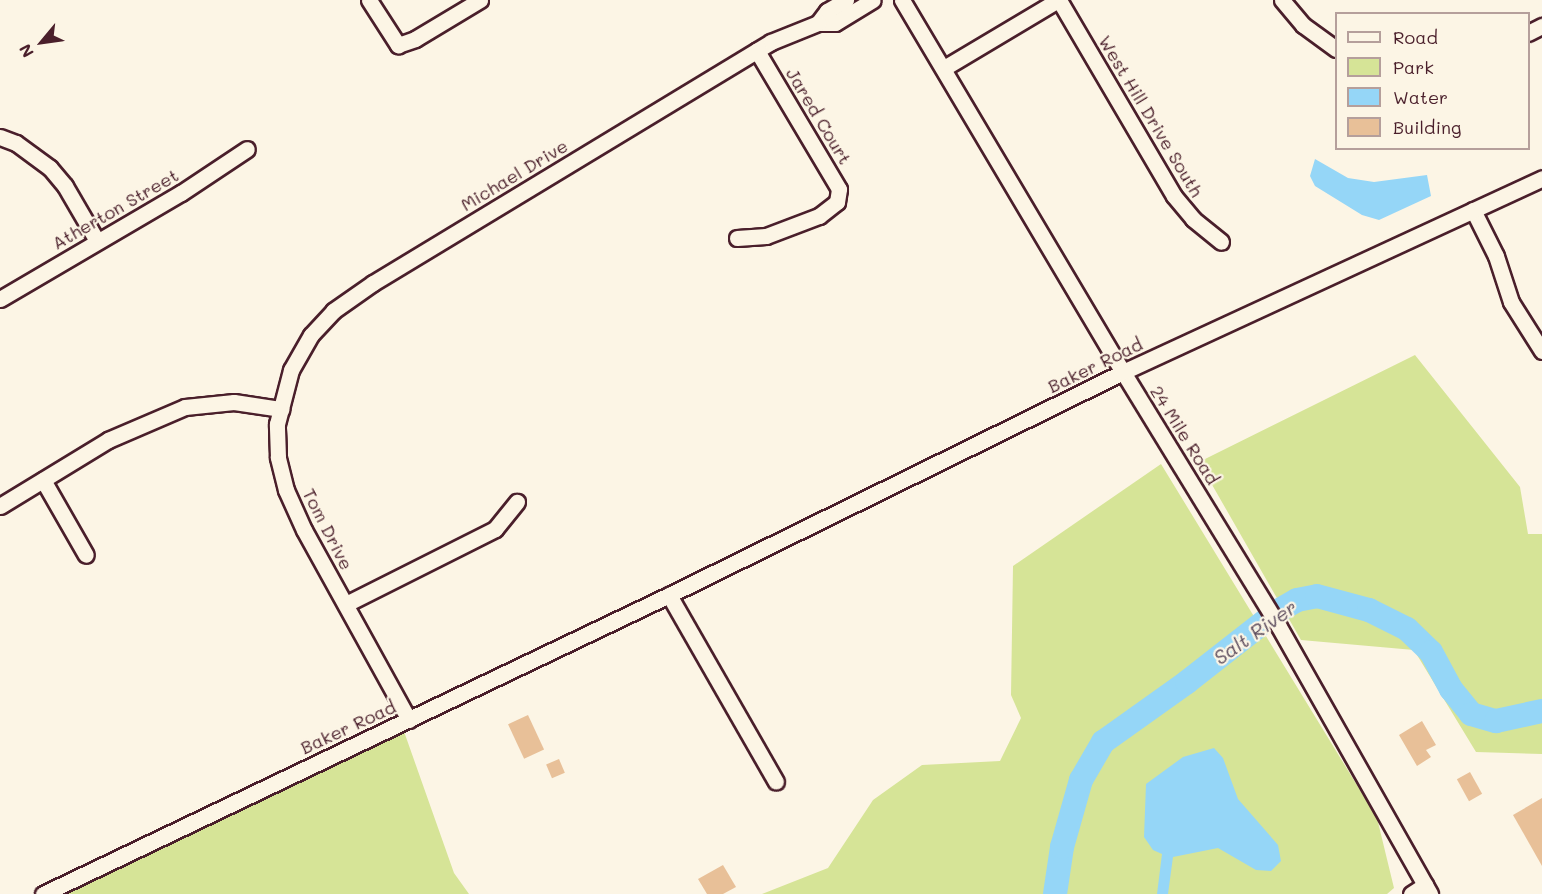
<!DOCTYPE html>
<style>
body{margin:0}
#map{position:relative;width:1542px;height:894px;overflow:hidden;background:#fcf5e5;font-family:Mali,sans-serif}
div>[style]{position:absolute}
.green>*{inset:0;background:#d6e497}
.water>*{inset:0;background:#95d6f7}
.river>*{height:24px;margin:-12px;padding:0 12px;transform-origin:12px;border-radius:12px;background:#95d6f7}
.building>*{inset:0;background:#e8c098;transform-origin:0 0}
.roads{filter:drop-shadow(2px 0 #4a1f2b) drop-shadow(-2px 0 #4a1f2b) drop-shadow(0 2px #4a1f2b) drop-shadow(0 -2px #4a1f2b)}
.minor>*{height:15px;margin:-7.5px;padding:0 7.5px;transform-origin:7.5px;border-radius:7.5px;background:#fcf5e5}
span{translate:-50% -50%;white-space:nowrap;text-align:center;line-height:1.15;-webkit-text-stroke:4.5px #fcf5e5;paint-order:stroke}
.street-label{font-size:18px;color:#4a1f2b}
.water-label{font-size:20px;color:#5d4d5e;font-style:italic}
.legend{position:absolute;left:1335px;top:12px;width:195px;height:138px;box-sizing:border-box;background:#fcf5e5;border:2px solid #b59f9b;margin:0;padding:8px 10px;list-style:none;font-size:18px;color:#4a1f2b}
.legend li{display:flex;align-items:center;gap:12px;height:30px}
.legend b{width:30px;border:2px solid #b59f9b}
.north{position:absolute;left:12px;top:12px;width:60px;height:60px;-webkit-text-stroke:4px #fcf5e5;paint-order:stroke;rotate:241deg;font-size:16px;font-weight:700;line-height:24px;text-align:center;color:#4a1f2b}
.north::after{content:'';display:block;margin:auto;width:21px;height:27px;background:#4a1f2b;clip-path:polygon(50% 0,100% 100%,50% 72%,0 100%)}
</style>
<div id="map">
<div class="green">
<i style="clip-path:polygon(1415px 355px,1520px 487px,1528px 534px,1542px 534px,1542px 754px,1476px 752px,1414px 650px,1301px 640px,1199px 462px)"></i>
<i style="clip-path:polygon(1161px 464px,1377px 818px,1394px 888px,1387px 894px,762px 894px,828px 868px,873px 800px,922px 765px,1000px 761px,1021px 718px,1011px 695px,1013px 566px)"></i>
<i style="clip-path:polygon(401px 723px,454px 873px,469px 894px,35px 894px)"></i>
</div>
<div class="water">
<i style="clip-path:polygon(1315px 159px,1348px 178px,1374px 182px,1427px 175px,1431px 196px,1379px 220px,1362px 215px,1315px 186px,1310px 176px)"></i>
<i style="clip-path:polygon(1214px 748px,1223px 758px,1238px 799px,1278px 845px,1281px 861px,1271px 871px,1256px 870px,1218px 848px,1173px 857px,1168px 894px,1157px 894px,1162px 854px,1153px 850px,1144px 837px,1146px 784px,1183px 757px)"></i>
</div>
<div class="river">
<i style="left:1055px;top:894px;width:48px;rotate:-81.5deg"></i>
<i style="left:1062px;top:847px;width:70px;rotate:-74.2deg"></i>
<i style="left:1081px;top:780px;width:44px;rotate:-59.9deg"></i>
<i style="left:1103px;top:742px;width:103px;rotate:-35.5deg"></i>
<i style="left:1187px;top:682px;width:115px;rotate:-38deg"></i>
<i style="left:1278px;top:611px;width:22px;rotate:-30deg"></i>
<i style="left:1297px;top:600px;width:20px;rotate:-11deg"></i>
<i style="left:1317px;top:596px;width:54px;rotate:15.1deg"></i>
<i style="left:1369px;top:610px;width:42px;rotate:26.6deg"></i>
<i style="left:1407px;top:629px;width:33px;rotate:44deg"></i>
<i style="left:1431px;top:652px;width:42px;rotate:61.6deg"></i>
<i style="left:1451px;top:689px;width:32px;rotate:51deg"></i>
<i style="left:1471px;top:714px;width:26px;rotate:16deg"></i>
<i style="left:1496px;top:721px;width:47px;rotate:-12.3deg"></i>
</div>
<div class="building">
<i style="left:528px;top:715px;width:38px;height:22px;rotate:65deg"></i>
<i style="clip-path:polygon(1422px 721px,1436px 745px,1426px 750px,1431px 757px,1417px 766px,1399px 735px)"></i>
<i style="left:559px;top:759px;width:15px;height:14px;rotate:67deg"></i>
<i style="left:1470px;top:772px;width:25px;height:15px;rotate:61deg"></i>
<i style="clip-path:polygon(1542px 798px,1542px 866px,1513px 815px)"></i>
<i style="clip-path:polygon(723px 865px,736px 887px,723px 894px,707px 894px,698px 879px)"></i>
</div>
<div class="roads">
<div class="minor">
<i style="left:369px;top:0;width:54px;rotate:57.2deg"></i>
<i style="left:398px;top:45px;width:18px;rotate:-19deg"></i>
<i style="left:415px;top:39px;width:76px;rotate:-31deg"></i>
<i style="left:846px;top:0;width:22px;rotate:150deg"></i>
<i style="left:827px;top:11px;width:15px;rotate:127deg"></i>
<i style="left:818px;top:23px;width:17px"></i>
<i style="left:835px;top:23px;width:44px;rotate:-31.2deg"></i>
<i style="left:902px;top:0;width:433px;rotate:59.3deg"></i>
<i style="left:1123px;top:372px;width:297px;rotate:58.5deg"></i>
<i style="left:1278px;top:625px;width:309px;rotate:60.5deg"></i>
<i style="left:1059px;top:0;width:227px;rotate:59.6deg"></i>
<i style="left:1174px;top:196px;width:30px;rotate:50deg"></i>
<i style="left:1193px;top:219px;width:36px;rotate:39deg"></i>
<i style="left:1282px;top:0;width:33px;rotate:50deg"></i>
<i style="left:1303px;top:25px;width:41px;rotate:36deg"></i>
<i style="left:1528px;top:33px;width:16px;rotate:-27deg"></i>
<i style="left:944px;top:68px;width:133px;rotate:-30.8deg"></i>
<i style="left:0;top:137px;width:17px;rotate:21deg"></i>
<i style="left:16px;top:143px;width:42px;rotate:36.3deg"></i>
<i style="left:50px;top:168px;width:23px;rotate:50deg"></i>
<i style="left:65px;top:186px;width:64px;rotate:59.8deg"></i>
<i style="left:1473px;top:210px;width:51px;rotate:63.4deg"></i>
<i style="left:1496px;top:256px;width:48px;rotate:71.9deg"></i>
<i style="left:1511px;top:302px;width:58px;rotate:57.7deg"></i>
<i style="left:737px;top:238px;width:29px;rotate:-4deg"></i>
<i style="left:766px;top:236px;width:57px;rotate:-20.7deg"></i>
<i style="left:819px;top:216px;width:23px;rotate:-38deg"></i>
<i style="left:837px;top:202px;width:13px;rotate:-81deg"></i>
<i style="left:839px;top:189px;width:161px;rotate:-120.7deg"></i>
<i style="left:0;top:299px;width:210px;rotate:-30.4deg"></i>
<i style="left:181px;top:193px;width:79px;rotate:-33.7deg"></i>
<i style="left:43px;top:480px;width:86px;rotate:60.2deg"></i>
<i style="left:0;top:506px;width:127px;rotate:-31.4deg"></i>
<i style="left:108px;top:440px;width:84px;rotate:-23.2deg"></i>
<i style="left:185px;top:407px;width:49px;rotate:-5.8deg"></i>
<i style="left:234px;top:402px;width:48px;rotate:8.5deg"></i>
<i style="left:669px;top:595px;width:215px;rotate:60.2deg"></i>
<i style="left:346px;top:604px;width:167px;rotate:-26.7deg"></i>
<i style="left:495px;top:529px;width:35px;rotate:-51deg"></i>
<i style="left:409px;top:720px;width:217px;rotate:-118.9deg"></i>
<i style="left:304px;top:530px;width:44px;rotate:-114.2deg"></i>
<i style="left:286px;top:490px;width:34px;rotate:-104deg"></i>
<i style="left:278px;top:457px;width:33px;rotate:-92deg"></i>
<i style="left:277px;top:424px;width:56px;rotate:-75.5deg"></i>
<i style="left:291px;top:370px;width:40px;rotate:-60.3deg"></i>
<i style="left:311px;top:335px;width:33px;rotate:-47deg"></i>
<i style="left:333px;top:311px;width:49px;rotate:-35deg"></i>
<i style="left:373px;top:283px;width:465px;rotate:-31.2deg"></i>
<i style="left:771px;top:42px;width:51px;rotate:-22deg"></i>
<i style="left:43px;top:894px;width:694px;rotate:-25.53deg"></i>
<i style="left:669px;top:595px;width:506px;rotate:-26.16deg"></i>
<i style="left:1123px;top:372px;width:462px;rotate:-24.8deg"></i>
<i style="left:1411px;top:894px;width:17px;rotate:-33deg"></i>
</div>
</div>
<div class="street-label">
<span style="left:819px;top:116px;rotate:59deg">Jared Court</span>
<span style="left:1151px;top:116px;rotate:59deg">West Hill Drive South</span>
<span style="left:514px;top:175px;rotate:-31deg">Michael Drive</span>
<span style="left:115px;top:209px;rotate:-30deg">Atherton Street</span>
<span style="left:1095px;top:365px;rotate:-26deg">Baker Road</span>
<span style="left:1185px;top:435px;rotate:58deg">24 Mile Road</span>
<span style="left:328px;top:529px;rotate:63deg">Tom Drive</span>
<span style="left:348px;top:727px;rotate:-25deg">Baker Road</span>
</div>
<div class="water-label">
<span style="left:1255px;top:632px;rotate:-35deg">Salt River</span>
</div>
<ul class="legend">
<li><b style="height:8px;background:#fcf5e5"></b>Road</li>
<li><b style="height:16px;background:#d6e497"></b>Park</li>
<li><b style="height:16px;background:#95d6f7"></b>Water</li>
<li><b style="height:16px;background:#e8c098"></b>Building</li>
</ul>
<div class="north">N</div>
</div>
